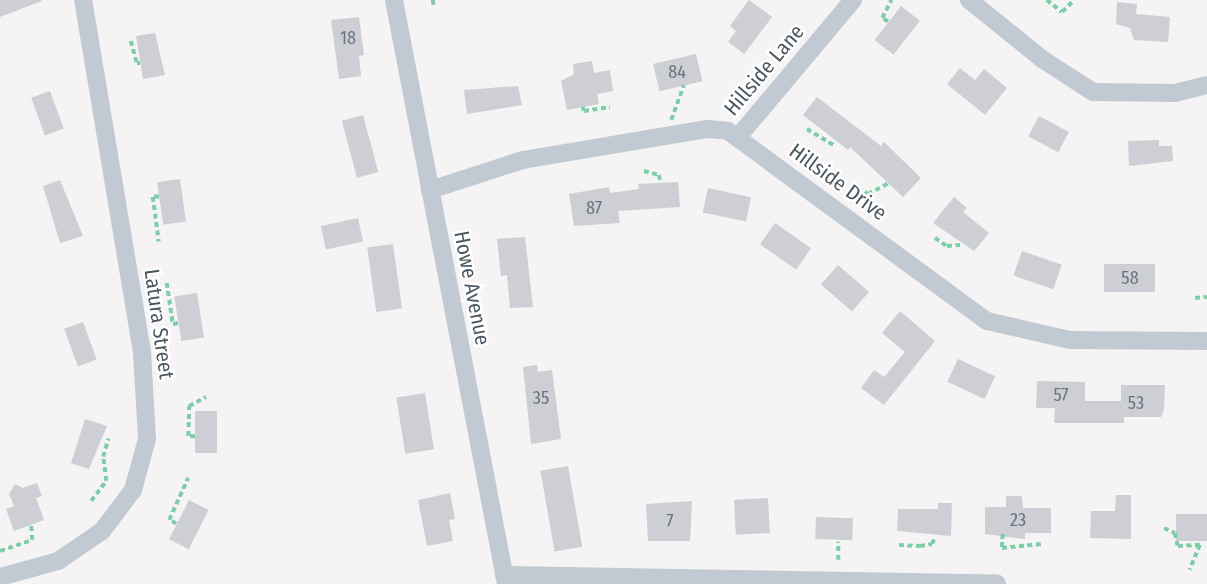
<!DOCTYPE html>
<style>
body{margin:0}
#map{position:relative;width:1207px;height:584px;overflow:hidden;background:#f5f3f3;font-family:"Fira Sans Condensed",sans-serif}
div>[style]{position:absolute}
.building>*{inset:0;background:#cdcfd5;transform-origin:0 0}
.path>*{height:3.5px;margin-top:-1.75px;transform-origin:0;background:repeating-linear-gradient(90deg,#7ad0a6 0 5px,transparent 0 8.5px)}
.minor>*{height:18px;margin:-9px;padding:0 9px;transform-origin:9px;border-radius:9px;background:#c1cad2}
span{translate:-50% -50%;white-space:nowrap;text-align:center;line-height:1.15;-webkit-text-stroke:5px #fff;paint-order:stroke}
.number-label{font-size:18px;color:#6b747e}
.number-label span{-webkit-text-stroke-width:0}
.street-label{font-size:21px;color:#4a5661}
</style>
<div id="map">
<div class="building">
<i style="clip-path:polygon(0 0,41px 0,42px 1px,0 17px)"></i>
<i style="clip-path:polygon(749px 0,772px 17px,744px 54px,728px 42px,736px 31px,730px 26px)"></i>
<i style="clip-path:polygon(1117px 2px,1137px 4px,1136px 14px,1170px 17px,1168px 42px,1134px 40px,1130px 28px,1116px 24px)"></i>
<i style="left:901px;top:6px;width:24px;height:43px;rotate:38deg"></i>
<i style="clip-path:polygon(359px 17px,364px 55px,359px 56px,361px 76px,339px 79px,331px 20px)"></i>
<i style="clip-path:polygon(155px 33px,165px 75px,143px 79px,136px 36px)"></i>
<i style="left:696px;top:54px;width:28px;height:44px;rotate:77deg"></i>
<i style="clip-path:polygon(592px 61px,594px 73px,610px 70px,613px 91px,597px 94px,599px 104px,567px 110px,561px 81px,574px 74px,573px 64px)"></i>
<i style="clip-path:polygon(960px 68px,975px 80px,984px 69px,1007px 88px,985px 115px,947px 84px)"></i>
<i style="clip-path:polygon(518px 86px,522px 105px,467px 114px,464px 90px)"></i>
<i style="left:50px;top:91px;width:40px;height:20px;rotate:70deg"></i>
<i style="clip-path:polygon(817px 97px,881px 146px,884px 142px,921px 178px,903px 197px,850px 147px,848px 150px,803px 115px)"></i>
<i style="left:363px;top:115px;width:59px;height:22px;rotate:75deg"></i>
<i style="left:1039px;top:116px;width:34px;height:23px;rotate:28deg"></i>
<i style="clip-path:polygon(1159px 140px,1159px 146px,1172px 146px,1173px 161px,1129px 166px,1128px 141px)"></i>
<i style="left:180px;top:179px;width:43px;height:23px;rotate:82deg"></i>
<i style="clip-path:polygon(60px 180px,83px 236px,60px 243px,43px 186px)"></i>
<i style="clip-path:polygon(678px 182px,680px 207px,618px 211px,620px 223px,574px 226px,569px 194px,609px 187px,610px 193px,639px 189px,638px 184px)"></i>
<i style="left:708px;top:188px;width:44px;height:25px;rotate:12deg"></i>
<i style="clip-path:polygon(954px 197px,967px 208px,963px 212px,989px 233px,974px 251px,933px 223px)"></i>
<i style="left:358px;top:218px;width:24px;height:38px;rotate:78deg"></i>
<i style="left:775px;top:223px;width:44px;height:26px;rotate:35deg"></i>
<i style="clip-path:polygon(525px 237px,533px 307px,510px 308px,507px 275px,501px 276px,497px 239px)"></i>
<i style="left:393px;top:244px;width:65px;height:26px;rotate:82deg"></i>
<i style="left:1022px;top:251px;width:42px;height:26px;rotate:19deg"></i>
<i style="left:1104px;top:264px;width:51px;height:28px"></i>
<i style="left:838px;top:265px;width:41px;height:26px;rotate:41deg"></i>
<i style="left:197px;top:293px;width:45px;height:23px;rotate:81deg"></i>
<i style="clip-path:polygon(900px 311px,935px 341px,884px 405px,861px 388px,874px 370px,884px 377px,905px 352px,882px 333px)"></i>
<i style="left:83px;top:322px;width:40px;height:20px;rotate:70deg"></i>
<i style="left:958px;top:359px;width:41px;height:25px;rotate:25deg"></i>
<i style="clip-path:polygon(537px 365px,538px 372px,552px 370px,561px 439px,531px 444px,523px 367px)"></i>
<i style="clip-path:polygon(1037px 381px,1085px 382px,1085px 401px,1121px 401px,1121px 385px,1165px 385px,1164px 410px,1161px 417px,1124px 417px,1124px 423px,1054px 423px,1055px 408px,1036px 408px)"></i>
<i style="left:425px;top:393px;width:57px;height:29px;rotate:81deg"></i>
<i style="left:195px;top:411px;width:22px;height:42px"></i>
<i style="clip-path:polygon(85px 419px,107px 426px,89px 469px,71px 463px)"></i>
<i style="left:568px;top:466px;width:82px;height:28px;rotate:80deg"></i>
<i style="clip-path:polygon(37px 483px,42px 496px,36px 498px,44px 520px,14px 531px,6px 509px,14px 506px,9px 494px,15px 484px,23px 488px)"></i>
<i style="clip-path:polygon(450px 493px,455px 519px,449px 520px,453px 541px,427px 546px,418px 500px)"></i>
<i style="clip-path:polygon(1116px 495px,1131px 495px,1131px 539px,1090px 538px,1091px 511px,1115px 511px)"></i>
<i style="clip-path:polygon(1006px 496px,1022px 496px,1023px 508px,1051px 508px,1051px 533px,1025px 533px,1025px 539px,985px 534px,985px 507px,1006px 507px)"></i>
<i style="left:768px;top:498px;width:35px;height:34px;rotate:87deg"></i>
<i style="left:189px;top:500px;width:22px;height:44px;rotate:27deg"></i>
<i style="clip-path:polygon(692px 501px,690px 541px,648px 541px,646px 504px)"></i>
<i style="clip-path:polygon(938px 503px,952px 503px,951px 536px,897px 531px,898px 509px,938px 509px)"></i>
<i style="left:1176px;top:514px;width:31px;height:27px"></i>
<i style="left:816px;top:517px;width:37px;height:22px;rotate:2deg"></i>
</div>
<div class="path">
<i style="left:433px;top:0;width:6px;rotate:81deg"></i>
<i style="left:1047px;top:0;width:19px;rotate:39deg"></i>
<i style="left:1062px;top:12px;width:14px;rotate:-45deg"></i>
<i style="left:888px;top:22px;width:7px;rotate:-146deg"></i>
<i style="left:882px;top:18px;width:20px;rotate:-63deg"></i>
<i style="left:131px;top:41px;width:23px;rotate:75deg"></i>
<i style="left:137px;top:63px;width:3px"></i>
<i style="left:583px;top:107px;width:4px;rotate:76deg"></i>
<i style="left:584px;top:111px;width:26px;rotate:-9deg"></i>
<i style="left:671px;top:120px;width:37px;rotate:-70deg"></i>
<i style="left:807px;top:129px;width:31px;rotate:31deg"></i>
<i style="left:644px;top:171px;width:16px;rotate:15deg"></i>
<i style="left:659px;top:175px;width:8px;rotate:76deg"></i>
<i style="left:857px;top:188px;width:13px;rotate:29deg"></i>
<i style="left:868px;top:194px;width:24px;rotate:-28deg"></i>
<i style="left:159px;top:197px;width:6px;rotate:180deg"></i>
<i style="left:153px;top:197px;width:45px;rotate:82.4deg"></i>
<i style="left:935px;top:238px;width:14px;rotate:34deg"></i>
<i style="left:947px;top:246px;width:13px;rotate:-4deg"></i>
<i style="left:167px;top:283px;width:41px;rotate:81.7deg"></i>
<i style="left:173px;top:324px;width:6px;rotate:-9deg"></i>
<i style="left:1195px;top:298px;width:12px;rotate:-5deg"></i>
<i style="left:195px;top:437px;width:7px;rotate:-172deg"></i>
<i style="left:188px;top:436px;width:30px;rotate:-88deg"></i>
<i style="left:189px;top:406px;width:19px;rotate:-28deg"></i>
<i style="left:91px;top:501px;width:25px;rotate:-53deg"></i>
<i style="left:106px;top:481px;width:24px;rotate:-97deg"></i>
<i style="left:103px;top:457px;width:19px;rotate:-74deg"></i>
<i style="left:176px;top:524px;width:8px;rotate:-150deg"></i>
<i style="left:169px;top:520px;width:46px;rotate:-65.7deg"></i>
<i style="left:1164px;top:528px;width:12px;rotate:24deg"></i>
<i style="left:1175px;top:533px;width:13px;rotate:77deg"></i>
<i style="left:1178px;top:546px;width:22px;rotate:-3deg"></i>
<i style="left:1200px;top:545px;width:27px;rotate:112deg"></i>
<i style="left:1003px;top:534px;width:14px;rotate:94deg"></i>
<i style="left:1002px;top:548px;width:39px;rotate:-6deg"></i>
<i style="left:899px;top:545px;width:21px;rotate:3deg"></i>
<i style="left:920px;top:546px;width:12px;rotate:-9deg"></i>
<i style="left:932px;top:544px;width:5px;rotate:-68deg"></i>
<i style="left:0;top:551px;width:34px;rotate:-19deg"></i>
<i style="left:32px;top:540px;width:16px;rotate:-94deg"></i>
<i style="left:838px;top:560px;width:18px;rotate:-90deg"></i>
</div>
<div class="minor">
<i style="left:394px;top:0;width:595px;rotate:79.14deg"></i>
<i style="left:969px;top:0;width:94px;rotate:38.9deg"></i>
<i style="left:1042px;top:59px;width:61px;rotate:32.9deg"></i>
<i style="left:1093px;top:92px;width:82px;rotate:0.7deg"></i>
<i style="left:1175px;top:93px;width:33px;rotate:-14deg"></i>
<i style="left:738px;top:137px;width:179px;rotate:-50deg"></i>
<i style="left:430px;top:190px;width:98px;rotate:-17.9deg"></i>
<i style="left:523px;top:160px;width:187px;rotate:-9.6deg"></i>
<i style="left:707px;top:129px;width:21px;rotate:5deg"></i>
<i style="left:728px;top:131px;width:321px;rotate:36.3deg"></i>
<i style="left:987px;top:321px;width:85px;rotate:12.9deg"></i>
<i style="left:1070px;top:340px;width:137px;rotate:0.4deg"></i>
<i style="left:504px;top:575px;width:493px;rotate:1deg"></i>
<i style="left:0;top:577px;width:60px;rotate:-15.4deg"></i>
<i style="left:58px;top:561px;width:53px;rotate:-34.3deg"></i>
<i style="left:102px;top:531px;width:51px;rotate:-52.9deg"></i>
<i style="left:133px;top:490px;width:53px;rotate:-74.6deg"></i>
<i style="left:147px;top:439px;width:87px;rotate:-93.3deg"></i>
<i style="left:142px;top:352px;width:357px;rotate:-99.5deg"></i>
</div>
<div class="number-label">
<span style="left:348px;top:38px">18</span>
<span style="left:677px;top:72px">84</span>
<span style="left:594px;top:208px">87</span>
<span style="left:1130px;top:278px">58</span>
<span style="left:1061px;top:395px">57</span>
<span style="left:541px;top:398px">35</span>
<span style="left:1136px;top:403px">53</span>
<span style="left:1018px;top:520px">23</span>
<span style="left:670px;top:521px">7</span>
</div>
<div class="street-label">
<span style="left:764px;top:70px;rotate:-50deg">Hillside Lane</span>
<span style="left:838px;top:182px;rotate:36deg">Hillside Drive</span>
<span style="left:472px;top:288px;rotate:79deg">Howe Avenue</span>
<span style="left:159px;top:324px;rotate:82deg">Latura Street</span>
</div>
</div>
